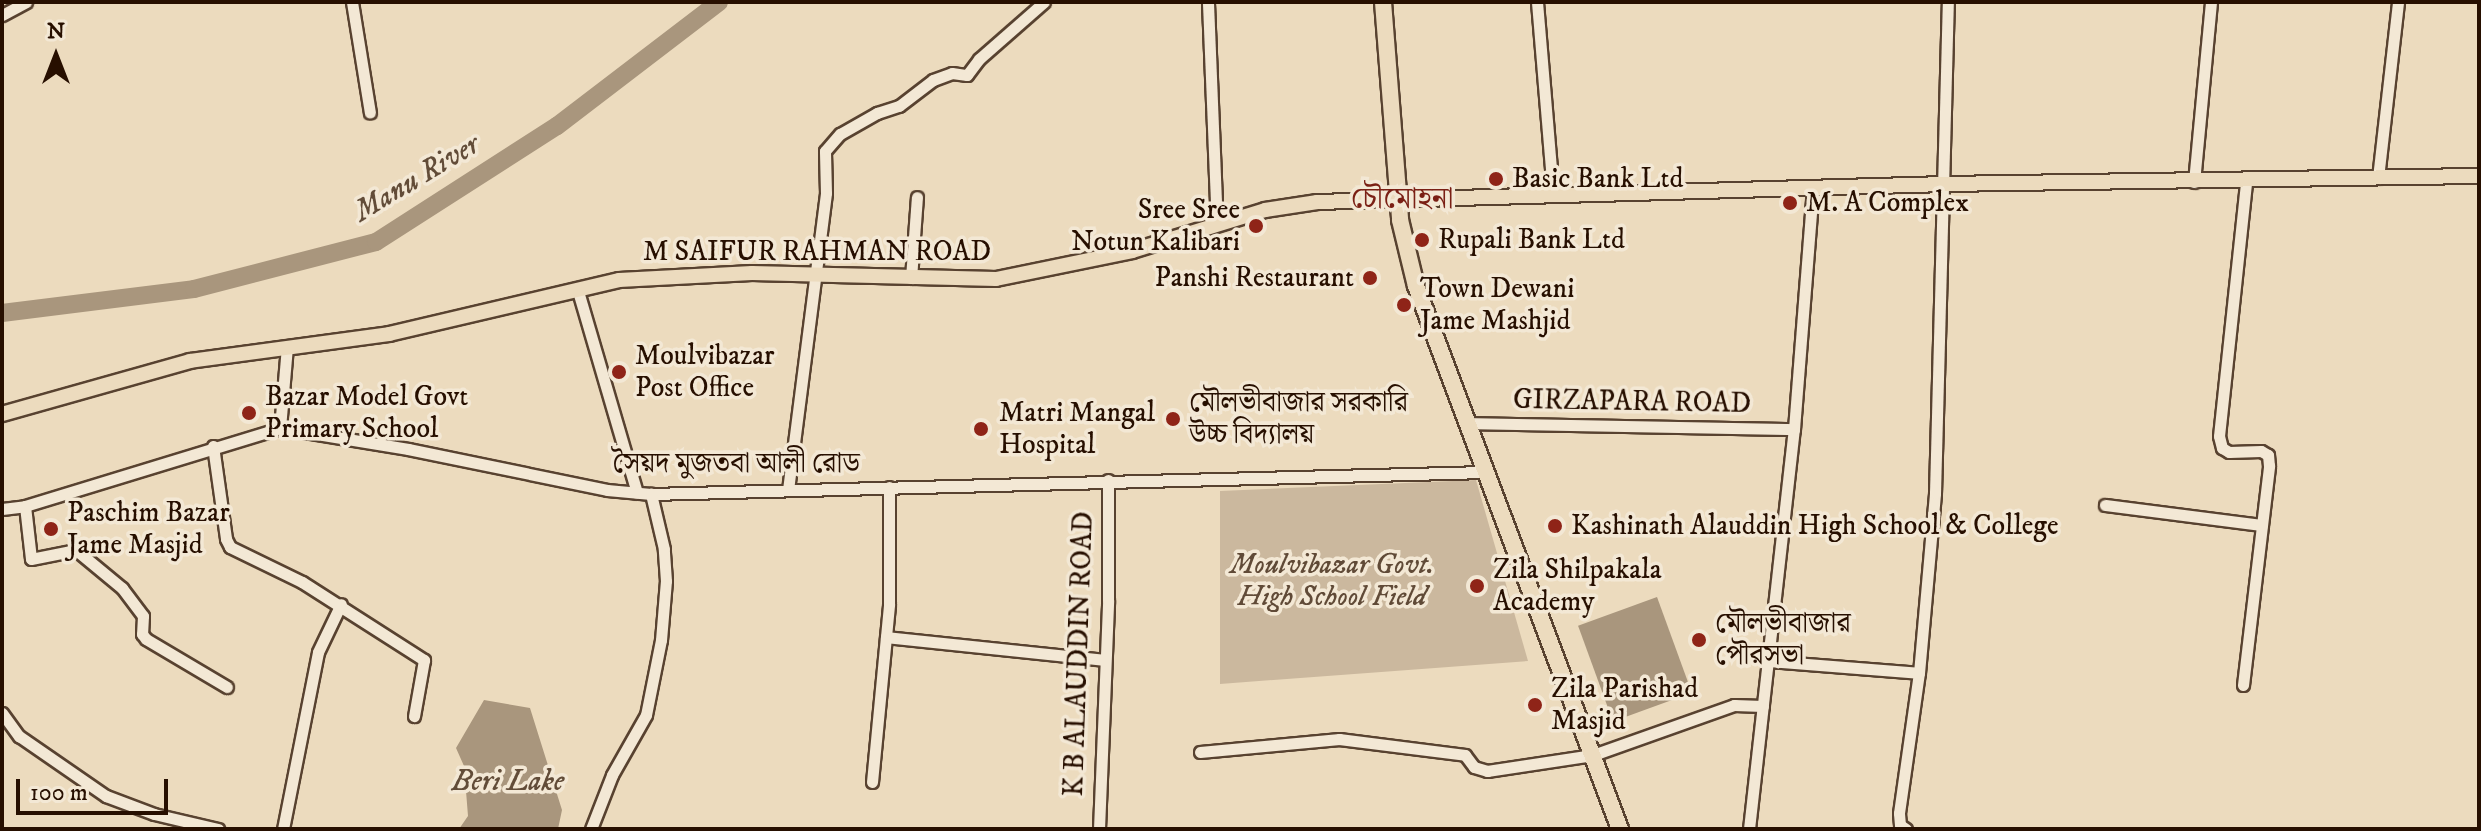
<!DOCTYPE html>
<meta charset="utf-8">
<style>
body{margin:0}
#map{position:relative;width:2481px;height:831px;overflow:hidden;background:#ecdbbe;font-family:"IM FELL DW Pica","Noto Serif Bengali",serif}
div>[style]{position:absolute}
.green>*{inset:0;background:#cbb89e}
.water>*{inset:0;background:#a9967d;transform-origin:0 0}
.river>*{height:18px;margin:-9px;padding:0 9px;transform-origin:9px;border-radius:9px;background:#a9967d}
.roads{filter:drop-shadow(2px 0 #584230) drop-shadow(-2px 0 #584230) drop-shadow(0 2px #584230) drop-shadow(0 -2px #584230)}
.minor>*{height:11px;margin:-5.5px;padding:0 5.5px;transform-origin:5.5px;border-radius:5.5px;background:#f3e8d5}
.major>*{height:14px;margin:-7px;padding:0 7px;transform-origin:7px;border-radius:7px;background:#ecdbbe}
.highway>*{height:16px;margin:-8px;padding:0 8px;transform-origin:8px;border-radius:8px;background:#ecdbbe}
.dots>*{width:22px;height:22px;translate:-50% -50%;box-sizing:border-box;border:4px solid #f3e8d5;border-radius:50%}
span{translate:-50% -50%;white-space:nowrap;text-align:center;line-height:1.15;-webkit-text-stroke:7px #f3e8d5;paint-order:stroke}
.poi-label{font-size:28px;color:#270f00}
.left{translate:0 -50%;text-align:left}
.right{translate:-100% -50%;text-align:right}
.street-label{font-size:28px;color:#270f00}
.park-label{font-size:28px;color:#604a37;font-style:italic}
.water-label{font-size:30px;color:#624c38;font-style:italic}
.neighbourhood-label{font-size:30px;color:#7a1f14}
.frame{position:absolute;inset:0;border:4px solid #270f00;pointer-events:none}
.north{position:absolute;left:16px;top:16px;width:80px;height:80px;-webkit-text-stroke:6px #f3e8d5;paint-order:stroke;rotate:0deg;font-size:22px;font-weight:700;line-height:32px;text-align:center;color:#270f00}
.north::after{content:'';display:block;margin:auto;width:28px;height:36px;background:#270f00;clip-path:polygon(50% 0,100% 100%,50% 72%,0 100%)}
.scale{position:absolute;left:16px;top:779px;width:152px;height:36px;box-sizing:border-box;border:4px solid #270f00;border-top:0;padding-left:10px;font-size:24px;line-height:28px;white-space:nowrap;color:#270f00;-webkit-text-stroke:6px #f3e8d5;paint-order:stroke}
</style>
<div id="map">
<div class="green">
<i style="clip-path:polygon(1476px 480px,1528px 661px,1220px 684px,1220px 491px)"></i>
</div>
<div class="water">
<i style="left:1657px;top:597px;width:102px;height:84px;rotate:70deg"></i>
<i style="clip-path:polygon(484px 700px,530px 708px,562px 810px,558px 829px,459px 829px,468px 816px,464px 766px,456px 748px)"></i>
</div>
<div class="river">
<i style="left:2px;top:313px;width:193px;rotate:-7.1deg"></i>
<i style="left:194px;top:289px;width:188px;rotate:-14.5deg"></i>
<i style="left:376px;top:242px;width:215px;rotate:-32.7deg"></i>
<i style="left:557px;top:126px;width:204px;rotate:-37.4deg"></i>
</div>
<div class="roads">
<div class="minor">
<i style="left:352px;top:2px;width:112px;rotate:80.8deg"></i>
<i style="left:1537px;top:2px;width:192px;rotate:85.2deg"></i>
<i style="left:1208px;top:3px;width:222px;rotate:87.7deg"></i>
<i style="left:2px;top:15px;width:27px;rotate:-28deg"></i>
<i style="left:2378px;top:178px;width:177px;rotate:-83.5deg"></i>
<i style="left:2194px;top:182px;width:181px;rotate:-84.6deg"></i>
<i style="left:911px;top:278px;width:81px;rotate:-85.8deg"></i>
<i style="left:578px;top:291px;width:210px;rotate:73.7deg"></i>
<i style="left:1468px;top:423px;width:326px;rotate:1.1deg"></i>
<i style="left:280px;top:428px;width:81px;rotate:-85.1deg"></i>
<i style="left:213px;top:446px;width:94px;rotate:82deg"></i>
<i style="left:226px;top:539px;width:9px;rotate:63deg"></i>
<i style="left:230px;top:547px;width:80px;rotate:25.9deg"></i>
<i style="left:302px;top:582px;width:145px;rotate:32.6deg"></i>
<i style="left:424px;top:660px;width:57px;rotate:100.1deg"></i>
<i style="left:788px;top:490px;width:299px;rotate:-82.7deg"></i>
<i style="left:826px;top:193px;width:42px;rotate:-91.4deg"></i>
<i style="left:825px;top:151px;width:23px;rotate:-49deg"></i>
<i style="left:840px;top:134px;width:43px;rotate:-29.6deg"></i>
<i style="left:877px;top:113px;width:23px;rotate:-18deg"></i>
<i style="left:899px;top:106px;width:43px;rotate:-37.4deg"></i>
<i style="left:933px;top:80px;width:20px;rotate:-20deg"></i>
<i style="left:952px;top:73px;width:15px;rotate:8deg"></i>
<i style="left:967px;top:75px;width:20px;rotate:-53deg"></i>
<i style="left:979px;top:59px;width:86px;rotate:-41.2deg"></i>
<i style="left:2105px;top:505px;width:158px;rotate:7.3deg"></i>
<i style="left:25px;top:506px;width:53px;rotate:83.5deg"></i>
<i style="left:31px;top:559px;width:46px;rotate:-11.3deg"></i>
<i style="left:76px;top:550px;width:60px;rotate:39.6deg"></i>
<i style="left:122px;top:588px;width:35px;rotate:53deg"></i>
<i style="left:143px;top:616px;width:18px;rotate:93deg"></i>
<i style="left:142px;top:634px;width:6px;rotate:51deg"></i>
<i style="left:146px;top:639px;width:94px;rotate:30.7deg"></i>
<i style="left:2px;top:509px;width:23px;rotate:-7deg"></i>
<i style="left:25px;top:506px;width:267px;rotate:-17deg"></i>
<i style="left:280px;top:428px;width:130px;rotate:9.3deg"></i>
<i style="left:408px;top:449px;width:203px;rotate:11.6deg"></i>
<i style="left:607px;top:490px;width:44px;rotate:5.2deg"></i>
<i style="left:651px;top:494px;width:836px;rotate:-1.51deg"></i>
<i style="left:886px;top:637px;width:220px;rotate:6deg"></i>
<i style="left:1768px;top:661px;width:151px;rotate:4.5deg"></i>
<i style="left:2243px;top:685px;width:221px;rotate:-83.2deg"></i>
<i style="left:2269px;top:466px;width:11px;rotate:-95deg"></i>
<i style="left:2268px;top:455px;width:8px;rotate:-150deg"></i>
<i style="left:2261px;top:451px;width:32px;rotate:178deg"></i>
<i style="left:2229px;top:452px;width:8px;rotate:-150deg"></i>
<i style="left:2222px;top:448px;width:12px;rotate:-104deg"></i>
<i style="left:2219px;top:436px;width:255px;rotate:-83.9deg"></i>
<i style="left:2px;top:713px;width:29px;rotate:54deg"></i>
<i style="left:19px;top:736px;width:106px;rotate:34.6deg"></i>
<i style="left:106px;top:796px;width:51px;rotate:20.6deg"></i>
<i style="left:154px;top:814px;width:66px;rotate:13.2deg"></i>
<i style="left:1200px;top:752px;width:140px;rotate:-5.3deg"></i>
<i style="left:1339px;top:739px;width:127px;rotate:7.2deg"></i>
<i style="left:1465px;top:755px;width:15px;rotate:53deg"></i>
<i style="left:1474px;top:767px;width:14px;rotate:17deg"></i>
<i style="left:1487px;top:771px;width:107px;rotate:-8.6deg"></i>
<i style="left:1593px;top:755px;width:150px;rotate:-19.5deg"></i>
<i style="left:1734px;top:705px;width:29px;rotate:2deg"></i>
<i style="left:872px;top:782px;width:179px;rotate:-84.5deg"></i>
<i style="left:889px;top:604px;width:117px;rotate:-90deg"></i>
<i style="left:283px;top:829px;width:180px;rotate:-78.8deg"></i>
<i style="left:318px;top:652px;width:53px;rotate:-64.4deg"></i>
<i style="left:591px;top:829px;width:58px;rotate:-68.7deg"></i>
<i style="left:612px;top:775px;width:69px;rotate:-60.5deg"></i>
<i style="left:646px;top:715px;width:76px;rotate:-78.7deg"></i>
<i style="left:661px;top:640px;width:59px;rotate:-85.2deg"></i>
<i style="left:666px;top:581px;width:32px;rotate:-94deg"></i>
<i style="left:664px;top:549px;width:57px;rotate:-103.3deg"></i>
<i style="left:1099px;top:829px;width:229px;rotate:-87.7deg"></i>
<i style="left:1108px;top:600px;width:120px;rotate:-90deg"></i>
<i style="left:1749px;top:829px;width:403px;rotate:-83.6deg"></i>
<i style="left:1794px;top:429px;width:242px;rotate:-85.5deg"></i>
<i style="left:1906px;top:829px;width:7px;rotate:-146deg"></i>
<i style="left:1900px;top:825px;width:12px;rotate:-95deg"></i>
<i style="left:1899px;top:813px;width:141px;rotate:-81.9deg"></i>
<i style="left:1919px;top:673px;width:181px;rotate:-84.9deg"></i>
<i style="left:1935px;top:493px;width:491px;rotate:-88.5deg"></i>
</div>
<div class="major">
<i style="left:2px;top:414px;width:195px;rotate:-15.7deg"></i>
<i style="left:190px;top:361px;width:201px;rotate:-7.7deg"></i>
<i style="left:389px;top:334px;width:236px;rotate:-13.2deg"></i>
<i style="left:619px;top:280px;width:133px;rotate:-3deg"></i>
<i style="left:752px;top:273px;width:244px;rotate:1.4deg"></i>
<i style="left:996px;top:279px;width:139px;rotate:-11.6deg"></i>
<i style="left:1132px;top:251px;width:139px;rotate:-17.1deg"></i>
<i style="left:1265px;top:210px;width:53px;rotate:-8.7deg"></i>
<i style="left:1317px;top:202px;width:627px;rotate:-1.64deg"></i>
<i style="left:1944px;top:184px;width:535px;rotate:-0.86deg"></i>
</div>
<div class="highway">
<i style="left:1383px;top:2px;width:219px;rotate:85.5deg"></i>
<i style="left:1400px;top:220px;width:68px;rotate:76.4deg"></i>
<i style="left:1416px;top:286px;width:580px;rotate:69.41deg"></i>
</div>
</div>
<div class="dots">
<i style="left:1496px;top:179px;background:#8f2418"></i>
<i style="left:1790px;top:203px;background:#8f2418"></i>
<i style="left:1256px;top:226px;background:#8f2418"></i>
<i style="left:1422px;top:240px;background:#8f2418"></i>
<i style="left:1370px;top:278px;background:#8f2418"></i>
<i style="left:1404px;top:305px;background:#8f2418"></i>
<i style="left:619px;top:372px;background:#8f2418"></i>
<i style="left:249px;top:413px;background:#8f2418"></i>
<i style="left:1173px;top:419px;background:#8f2418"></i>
<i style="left:981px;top:429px;background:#8f2418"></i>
<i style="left:1555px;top:526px;background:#8f2418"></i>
<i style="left:51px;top:529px;background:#8f2418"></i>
<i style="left:1477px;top:586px;background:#8f2418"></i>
<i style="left:1699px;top:640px;background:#8f2418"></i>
<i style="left:1535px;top:705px;background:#8f2418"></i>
</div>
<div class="poi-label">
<span class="left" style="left:1512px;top:179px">Basic Bank Ltd</span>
<span class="left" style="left:1806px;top:203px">M. A Complex</span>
<span class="right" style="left:1240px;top:226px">Sree Sree<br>Notun Kalibari</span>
<span class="left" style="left:1438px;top:240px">Rupali Bank Ltd</span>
<span class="right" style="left:1354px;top:278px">Panshi Restaurant</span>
<span class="left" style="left:1420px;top:305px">Town Dewani<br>Jame Mashjid</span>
<span class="left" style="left:635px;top:372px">Moulvibazar<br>Post Office</span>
<span class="left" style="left:265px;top:413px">Bazar Model Govt<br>Primary School</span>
<span class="left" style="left:1189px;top:419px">মৌলভীবাজার সরকারি<br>উচ্চ বিদ্যালয়</span>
<span class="left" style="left:999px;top:429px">Matri Mangal<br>Hospital</span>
<span class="left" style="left:67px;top:529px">Paschim Bazar<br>Jame Masjid</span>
<span class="left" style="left:1571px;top:526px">Kashinath Alauddin High School &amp; College</span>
<span class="left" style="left:1493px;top:586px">Zila Shilpakala<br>Academy</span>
<span class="left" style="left:1715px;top:640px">মৌলভীবাজার<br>পৌরসভা</span>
<span class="left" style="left:1551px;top:705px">Zila Parishad<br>Masjid</span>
</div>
<div class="street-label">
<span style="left:817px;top:252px">M SAIFUR RAHMAN ROAD</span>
<span style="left:1632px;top:402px;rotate:1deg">GIRZAPARA ROAD</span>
<span style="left:736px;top:464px">সৈয়দ মুজতবা আলী রোড</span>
<span style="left:1079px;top:654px;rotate:-88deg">K B ALAUDDIN ROAD</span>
</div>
<div class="park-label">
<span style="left:1332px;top:581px">Moulvibazar Govt.<br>High School Field</span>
</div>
<div class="water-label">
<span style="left:417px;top:179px;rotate:-31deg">Manu River</span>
<span style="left:508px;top:782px">Beri Lake</span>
</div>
<div class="neighbourhood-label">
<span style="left:1402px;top:200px">চৌমোহনা</span>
</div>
<div class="frame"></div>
<div class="north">N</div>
<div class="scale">100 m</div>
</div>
